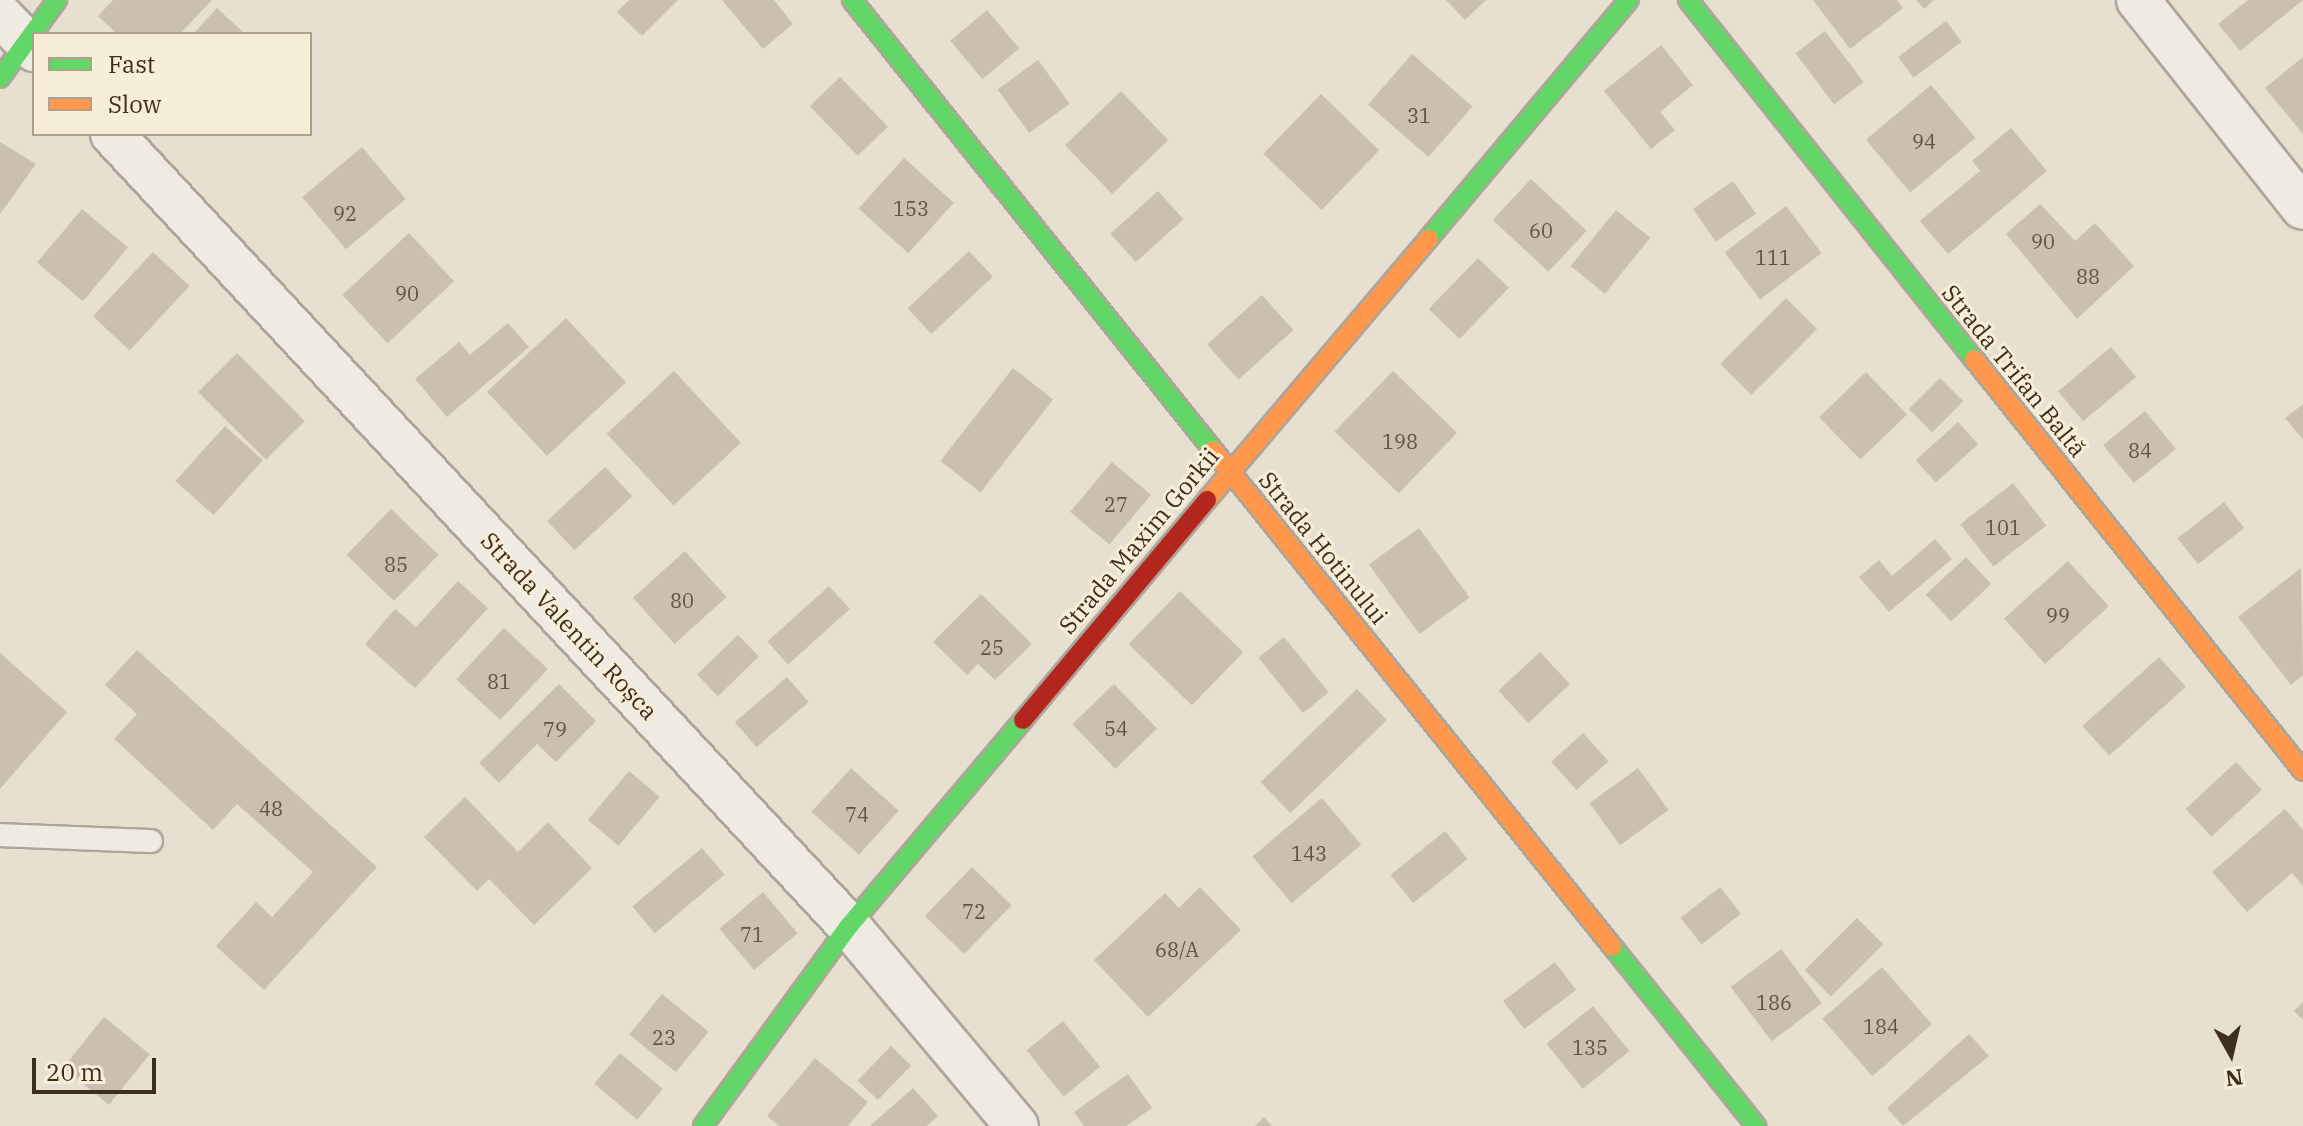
<!DOCTYPE html>
<meta charset="utf-8">
<style>
body{margin:0}
#map{position:relative;width:2303px;height:1126px;overflow:hidden;background:#e7e0d1;font-family:"IBM Plex Serif",serif}
div>[style]{position:absolute}
.building>*{inset:0;background:#cbbfb2;transform-origin:0 0}
.roads{filter:drop-shadow(2px 0 #ada599) drop-shadow(-2px 0 #ada599) drop-shadow(0 2px #ada599) drop-shadow(0 -2px #ada599)}
.lane>*{height:22px;margin:-11px;padding:0 11px;transform-origin:11px;border-radius:11px;background:#efebe3}
.street>*{height:42px;margin:-21px;padding:0 21px;transform-origin:21px;border-radius:21px;background:#efebe3}
.fast>*{height:18px;margin:-9px;padding:0 9px;transform-origin:9px;border-radius:9px;background:#63d668}
.slow>*{height:18px;margin:-9px;padding:0 9px;transform-origin:9px;border-radius:9px;background:#ff974d}
.jam>*{height:18px;margin:-9px;padding:0 9px;transform-origin:9px;border-radius:9px;background:#b3261e}
span{translate:-50% -50%;white-space:nowrap;text-align:center;line-height:1.15;-webkit-text-stroke:6px #f7eed8;paint-order:stroke}
.number-label{font-size:20px;color:#605244}
.number-label span{-webkit-text-stroke-width:0}
.street-label{font-size:24px;color:#3d2e20}
.legend{position:absolute;left:32px;top:32px;width:280px;height:104px;box-sizing:border-box;background:#f7eed8;border:2px solid #ada18e;margin:0;padding:10px 14px;list-style:none;font-size:24px;color:#3d2e20}
.legend li{display:flex;align-items:center;gap:16px;height:40px}
.legend b{width:40px;border:2px solid #ada18e}
.north{position:absolute;left:2191px;top:1014px;width:80px;height:80px;-webkit-text-stroke:6px #f7eed8;paint-order:stroke;rotate:172deg;font-size:22px;font-weight:700;line-height:32px;text-align:center;color:#3d2e20}
.north::after{content:'';display:block;margin:auto;width:28px;height:36px;background:#3d2e20;clip-path:polygon(50% 0,100% 100%,50% 72%,0 100%)}
.scale{position:absolute;left:32px;top:1058px;width:124px;height:36px;box-sizing:border-box;border:4px solid #3d2e20;border-top:0;padding-left:10px;font-size:24px;line-height:28px;white-space:nowrap;color:#3d2e20;-webkit-text-stroke:6px #f7eed8;paint-order:stroke}
</style>
<div id="map">
<div class="building">
<i style="clip-path:polygon(113px 0,212px 0,180px 34px,117px 34px,98px 16px)"></i>
<i style="clip-path:polygon(629px 0,678px 0,642px 36px,617px 12px)"></i>
<i style="clip-path:polygon(722px 0,774px 0,793px 24px,763px 49px)"></i>
<i style="clip-path:polygon(1446px 0,1486px 0,1465px 20px)"></i>
<i style="clip-path:polygon(1813px 0,1897px 0,1903px 8px,1850px 49px)"></i>
<i style="clip-path:polygon(1916px 0,1934px 0,1924px 9px)"></i>
<i style="clip-path:polygon(2248px 0,2303px 0,2240px 51px,2218px 24px)"></i>
<i style="clip-path:polygon(217px 8px,245px 34px,193px 34px)"></i>
<i style="left:987px;top:10px;width:50px;height:48px;rotate:50deg"></i>
<i style="left:1946px;top:21px;width:26px;height:60px;rotate:53deg"></i>
<i style="left:1825px;top:31px;width:64px;height:37px;rotate:53deg"></i>
<i style="clip-path:polygon(1661px 45px,1693px 85px,1660px 112px,1675px 130px,1651px 149px,1604px 91px)"></i>
<i style="left:1412px;top:54px;width:80px;height:67px;rotate:41deg"></i>
<i style="clip-path:polygon(2303px 57px,2303px 134px,2265px 88px)"></i>
<i style="left:1038px;top:60px;width:54px;height:50px;rotate:54deg"></i>
<i style="left:840px;top:77px;width:69px;height:42px;rotate:46deg"></i>
<i style="left:1931px;top:85px;width:69px;height:85px;rotate:50deg"></i>
<i style="left:1121px;top:91px;width:68px;height:78px;rotate:46deg"></i>
<i style="left:1321px;top:94px;width:81px;height:83px;rotate:44deg"></i>
<i style="clip-path:polygon(2011px 128px,2047px 171px,1948px 254px,1920px 221px,1980px 171px,1972px 161px)"></i>
<i style="clip-path:polygon(0 142px,36px 164px,0 214px)"></i>
<i style="left:362px;top:147px;width:68px;height:78px;rotate:50deg"></i>
<i style="left:904px;top:158px;width:67px;height:68px;rotate:42deg"></i>
<i style="left:1531px;top:179px;width:76px;height:56px;rotate:43deg"></i>
<i style="left:1733px;top:181px;width:40px;height:49px;rotate:55deg"></i>
<i style="left:1158px;top:191px;width:38px;height:64px;rotate:48deg"></i>
<i style="clip-path:polygon(2040px 204px,2075px 241px,2095px 223px,2134px 266px,2077px 319px,2006px 234px)"></i>
<i style="left:1786px;top:206px;width:59px;height:77px;rotate:53deg"></i>
<i style="left:82px;top:209px;width:60px;height:70px;rotate:40deg"></i>
<i style="left:1616px;top:210px;width:44px;height:72px;rotate:39deg"></i>
<i style="left:409px;top:233px;width:66px;height:91px;rotate:47deg"></i>
<i style="left:969px;top:251px;width:35px;height:84px;rotate:47deg"></i>
<i style="left:153px;top:252px;width:50px;height:88px;rotate:43deg"></i>
<i style="left:1478px;top:258px;width:43px;height:71px;rotate:44deg"></i>
<i style="left:1262px;top:295px;width:47px;height:74px;rotate:48deg"></i>
<i style="left:1786px;top:298px;width:44px;height:93px;rotate:45deg"></i>
<i style="left:566px;top:318px;width:88px;height:108px;rotate:47deg"></i>
<i style="clip-path:polygon(508px 323px,529px 347px,447px 417px,415px 379px,459px 342px,470px 355px)"></i>
<i style="left:2111px;top:347px;width:39px;height:69px;rotate:50deg"></i>
<i style="left:237px;top:353px;width:96px;height:55px;rotate:45deg"></i>
<i style="left:1013px;top:368px;width:51px;height:118px;rotate:38deg"></i>
<i style="left:674px;top:371px;width:98px;height:92px;rotate:47deg"></i>
<i style="left:1393px;top:371px;width:89px;height:84px;rotate:44deg"></i>
<i style="left:1866px;top:372px;width:59px;height:65px;rotate:46deg"></i>
<i style="left:1940px;top:378px;width:33px;height:44px;rotate:45deg"></i>
<i style="clip-path:polygon(2303px 404px,2303px 440px,2285px 418px)"></i>
<i style="left:2145px;top:411px;width:49px;height:54px;rotate:51deg"></i>
<i style="left:1958px;top:422px;width:30px;height:57px;rotate:48deg"></i>
<i style="left:225px;top:426px;width:51px;height:74px;rotate:42deg"></i>
<i style="left:1112px;top:462px;width:51px;height:65px;rotate:40deg"></i>
<i style="left:605px;top:467px;width:40px;height:79px;rotate:47deg"></i>
<i style="left:2013px;top:483px;width:54px;height:67px;rotate:52deg"></i>
<i style="left:2224px;top:502px;width:33px;height:59px;rotate:52deg"></i>
<i style="left:391px;top:509px;width:66px;height:64px;rotate:44deg"></i>
<i style="left:1419px;top:528px;width:86px;height:62px;rotate:54deg"></i>
<i style="clip-path:polygon(1935px 539px,1952px 559px,1889px 612px,1859px 577px,1879px 560px,1892px 576px)"></i>
<i style="left:685px;top:551px;width:62px;height:70px;rotate:48deg"></i>
<i style="left:1966px;top:557px;width:37px;height:55px;rotate:47deg"></i>
<i style="left:2068px;top:561px;width:61px;height:86px;rotate:48deg"></i>
<i style="clip-path:polygon(2301px 568px,2303px 675px,2291px 685px,2238px 617px)"></i>
<i style="clip-path:polygon(458px 581px,488px 608px,415px 688px,365px 644px,395px 609px,416px 627px)"></i>
<i style="left:829px;top:586px;width:31px;height:83px;rotate:48deg"></i>
<i style="left:1180px;top:591px;width:88px;height:74px;rotate:44deg"></i>
<i style="clip-path:polygon(981px 594px,1032px 644px,995px 680px,978px 664px,967px 675px,933px 642px)"></i>
<i style="left:504px;top:628px;width:60px;height:70px;rotate:43deg"></i>
<i style="left:738px;top:635px;width:30px;height:57px;rotate:46deg"></i>
<i style="left:1284px;top:637px;width:71px;height:33px;rotate:51deg"></i>
<i style="clip-path:polygon(137px 650px,377px 867px,264px 990px,216px 946px,256px 902px,272px 917px,313px 872px,237px 804px,213px 830px,114px 739px,137px 714px,105px 685px)"></i>
<i style="left:1540px;top:652px;width:44px;height:57px;rotate:47deg"></i>
<i style="clip-path:polygon(0 653px,67px 712px,0 789px)"></i>
<i style="left:2159px;top:657px;width:40px;height:103px;rotate:48deg"></i>
<i style="left:787px;top:677px;width:33px;height:69px;rotate:49deg"></i>
<i style="clip-path:polygon(559px 684px,596px 721px,556px 762px,537px 744px,499px 783px,479px 763px)"></i>
<i style="left:1114px;top:684px;width:62px;height:58px;rotate:46deg"></i>
<i style="left:1357px;top:689px;width:43px;height:134px;rotate:46deg"></i>
<i style="left:1583px;top:733px;width:38px;height:43px;rotate:48deg"></i>
<i style="left:2236px;top:762px;width:38px;height:69px;rotate:47deg"></i>
<i style="left:851px;top:768px;width:64px;height:59px;rotate:42deg"></i>
<i style="left:1638px;top:768px;width:52px;height:60px;rotate:54deg"></i>
<i style="left:629px;top:771px;width:40px;height:64px;rotate:40deg"></i>
<i style="clip-path:polygon(465px 797px,518px 852px,548px 822px,592px 868px,534px 925px,489px 879px,477px 891px,424px 837px)"></i>
<i style="left:1322px;top:798px;width:61px;height:91px;rotate:50deg"></i>
<i style="clip-path:polygon(2285px 809px,2303px 830px,2303px 886px,2292px 873px,2247px 912px,2212px 872px)"></i>
<i style="left:1445px;top:831px;width:36px;height:70px;rotate:51deg"></i>
<i style="left:702px;top:848px;width:35px;height:91px;rotate:50deg"></i>
<i style="left:972px;top:867px;width:55px;height:68px;rotate:44deg"></i>
<i style="clip-path:polygon(1200px 887px,1241px 930px,1148px 1017px,1094px 960px,1165px 893px,1179px 908px)"></i>
<i style="left:1720px;top:887px;width:34px;height:50px;rotate:52deg"></i>
<i style="left:763px;top:892px;width:54px;height:57px;rotate:50deg"></i>
<i style="left:1857px;top:918px;width:37px;height:74px;rotate:45deg"></i>
<i style="left:1781px;top:949px;width:68px;height:63px;rotate:53deg"></i>
<i style="left:1555px;top:962px;width:35px;height:65px;rotate:53deg"></i>
<i style="left:1882px;top:967px;width:76px;height:79px;rotate:49deg"></i>
<i style="left:662px;top:994px;width:60px;height:52px;rotate:39deg"></i>
<i style="clip-path:polygon(2303px 1002px,2303px 1020px,2294px 1011px)"></i>
<i style="left:1593px;top:1006px;width:58px;height:60px;rotate:51deg"></i>
<i style="left:104px;top:1017px;width:59px;height:65px;rotate:39deg"></i>
<i style="left:1063px;top:1021px;width:59px;height:47px;rotate:51deg"></i>
<i style="clip-path:polygon(1969px 1034px,1989px 1056px,1903px 1126px,1887px 1108px)"></i>
<i style="left:891px;top:1046px;width:28px;height:48px;rotate:44deg"></i>
<i style="left:620px;top:1053px;width:56px;height:40px;rotate:40deg"></i>
<i style="clip-path:polygon(815px 1058px,868px 1102px,848px 1126px,779px 1126px,767px 1116px)"></i>
<i style="clip-path:polygon(1128px 1074px,1152px 1108px,1126px 1126px,1084px 1126px,1074px 1112px)"></i>
<i style="clip-path:polygon(913px 1088px,938px 1116px,927px 1126px,870px 1126px)"></i>
<i style="clip-path:polygon(1264px 1117px,1272px 1126px,1255px 1126px)"></i>
</div>
<div class="roads">
<div class="lane">
<i style="left:0;top:835px;width:151px;rotate:2.3deg"></i>
</div>
<div class="street">
<i style="left:2138px;top:0;width:265px;rotate:51.6deg"></i>
<i style="left:0;top:15px;width:49px;rotate:45.8deg"></i>
<i style="left:112px;top:134px;width:1082px;rotate:47.06deg"></i>
<i style="left:849px;top:926px;width:261px;rotate:50deg"></i>
</div>
<div class="fast">
<i style="left:852px;top:0;width:577px;rotate:51.26deg"></i>
<i style="left:1688px;top:0;width:459px;rotate:51.5deg"></i>
<i style="left:0;top:78px;width:97px;rotate:-53.8deg"></i>
<i style="left:1429px;top:238px;width:311px;rotate:-50deg"></i>
<i style="left:1612px;top:946px;width:231px;rotate:51.3deg"></i>
<i style="left:703px;top:1126px;width:248px;rotate:-53.9deg"></i>
<i style="left:849px;top:926px;width:270px;rotate:-49.8deg"></i>
</div>
<div class="slow">
<i style="left:1974px;top:359px;width:527px;rotate:51.39deg"></i>
<i style="left:1213px;top:450px;width:637px;rotate:51.19deg"></i>
<i style="left:1207px;top:500px;width:343px;rotate:-49.7deg"></i>
</div>
<div class="jam">
<i style="left:1023px;top:720px;width:287px;rotate:-50.1deg"></i>
</div>
</div>
<div class="number-label">
<span style="left:1419px;top:115px">31</span>
<span style="left:1924px;top:141px">94</span>
<span style="left:911px;top:208px">153</span>
<span style="left:345px;top:213px">92</span>
<span style="left:1541px;top:230px">60</span>
<span style="left:2043px;top:241px">90</span>
<span style="left:1773px;top:257px">111</span>
<span style="left:2088px;top:276px">88</span>
<span style="left:407px;top:293px">90</span>
<span style="left:1400px;top:441px">198</span>
<span style="left:2140px;top:450px">84</span>
<span style="left:1116px;top:504px">27</span>
<span style="left:2003px;top:527px">101</span>
<span style="left:396px;top:564px">85</span>
<span style="left:682px;top:600px">80</span>
<span style="left:2058px;top:615px">99</span>
<span style="left:992px;top:647px">25</span>
<span style="left:499px;top:681px">81</span>
<span style="left:1116px;top:728px">54</span>
<span style="left:555px;top:729px">79</span>
<span style="left:271px;top:808px">48</span>
<span style="left:857px;top:814px">74</span>
<span style="left:1309px;top:853px">143</span>
<span style="left:974px;top:911px">72</span>
<span style="left:752px;top:934px">71</span>
<span style="left:1177px;top:949px">68/A</span>
<span style="left:1774px;top:1002px">186</span>
<span style="left:1881px;top:1026px">184</span>
<span style="left:664px;top:1037px">23</span>
<span style="left:1590px;top:1047px">135</span>
</div>
<div class="street-label">
<span style="left:2014px;top:371px;rotate:51deg">Strada Trifan Baltă</span>
<span style="left:1139px;top:541px;rotate:-50deg">Strada Maxim Gorkii</span>
<span style="left:1323px;top:548px;rotate:51deg">Strada Hotinului</span>
<span style="left:569px;top:626px;rotate:47deg">Strada Valentin Roșca</span>
</div>
<ul class="legend">
<li><b style="height:10px;background:#63d668"></b>Fast</li>
<li><b style="height:10px;background:#ff974d"></b>Slow</li>
</ul>
<div class="north">N</div>
<div class="scale">20 m</div>
</div>
